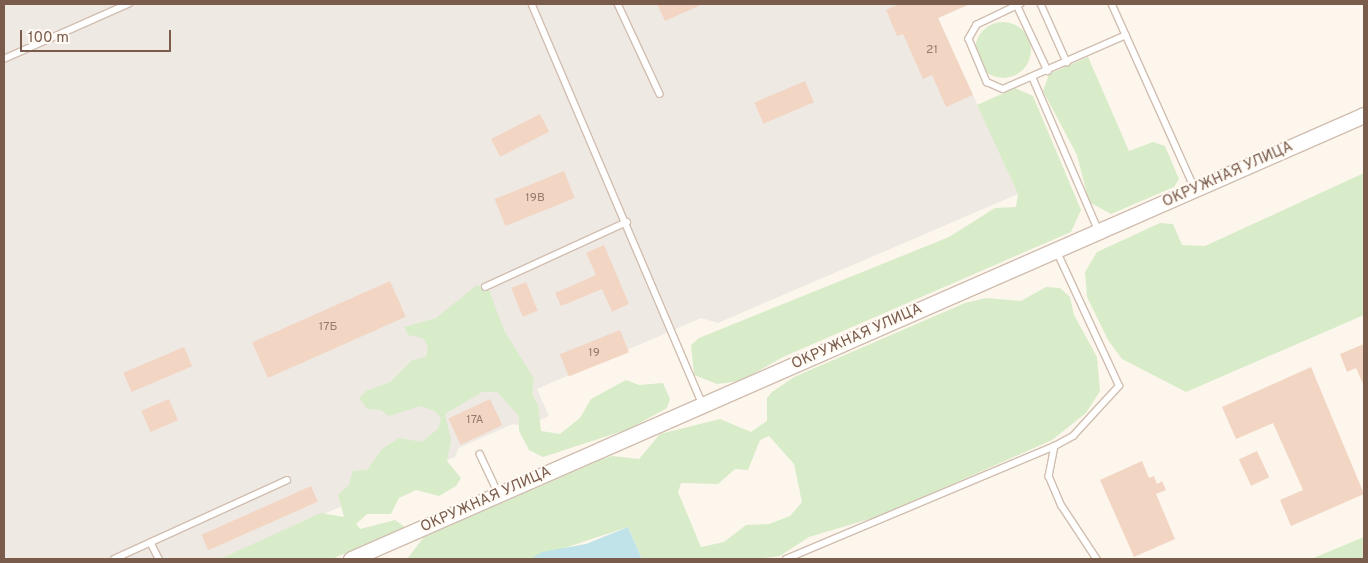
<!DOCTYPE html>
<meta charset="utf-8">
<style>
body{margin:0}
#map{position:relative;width:1368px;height:563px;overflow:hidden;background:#fdf6ec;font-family:Overpass,sans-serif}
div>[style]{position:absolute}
.industrial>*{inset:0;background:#efe9e4}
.green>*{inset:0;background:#d8ecc9}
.round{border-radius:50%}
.water>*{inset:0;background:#bfe3e8}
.building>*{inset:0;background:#f3d5c3;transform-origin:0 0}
.roads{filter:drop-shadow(1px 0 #d1beb0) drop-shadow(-1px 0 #d1beb0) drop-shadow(0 1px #d1beb0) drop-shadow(0 -1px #d1beb0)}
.service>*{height:5.5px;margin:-2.75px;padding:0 2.75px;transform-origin:2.75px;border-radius:2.75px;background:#fff}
.secondary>*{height:15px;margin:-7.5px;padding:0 7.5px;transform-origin:7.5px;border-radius:7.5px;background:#fff}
span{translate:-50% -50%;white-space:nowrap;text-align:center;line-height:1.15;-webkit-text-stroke:4px #fffaf3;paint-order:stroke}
.number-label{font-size:12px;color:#987a6a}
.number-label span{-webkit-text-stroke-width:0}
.street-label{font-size:15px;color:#7a5c4d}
.frame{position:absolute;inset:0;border:5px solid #7a5c4d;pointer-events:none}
.scale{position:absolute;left:20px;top:30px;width:151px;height:22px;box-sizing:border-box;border:2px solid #7a5c4d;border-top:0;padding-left:6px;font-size:15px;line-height:18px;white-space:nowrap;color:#7a5c4d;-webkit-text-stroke:4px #fffaf3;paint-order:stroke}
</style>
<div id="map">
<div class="industrial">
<i style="clip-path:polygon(4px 4px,970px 4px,938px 18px,1018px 194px,718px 323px,701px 318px,537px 389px,549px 416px,526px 427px,513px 424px,459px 448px,455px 457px,220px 559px,4px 559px)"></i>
</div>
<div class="green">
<i class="round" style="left:975px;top:22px;width:56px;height:56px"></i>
<i style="clip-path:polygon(1088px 57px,1129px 151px,1153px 142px,1165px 146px,1179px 179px,1174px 187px,1111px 214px,1089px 202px,1077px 155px,1043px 91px,1049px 74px)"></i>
<i style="clip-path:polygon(1015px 88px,1033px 96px,1081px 210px,1071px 232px,783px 357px,741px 381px,717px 384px,694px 375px,691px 345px,699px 338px,949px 237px,995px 208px,1016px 207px,1018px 194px,977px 105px)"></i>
<i style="clip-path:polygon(1364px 173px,1364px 315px,1186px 392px,1122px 359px,1108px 340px,1087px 297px,1085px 272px,1097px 252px,1160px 223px,1173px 224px,1182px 245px,1205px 246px)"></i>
<i style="clip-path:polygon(477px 285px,489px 290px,504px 330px,534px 379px,532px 393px,538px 405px,541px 431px,560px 434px,580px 418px,591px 399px,626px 380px,639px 385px,663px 383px,670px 399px,667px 408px,629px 429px,543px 457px,529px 450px,519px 431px,519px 416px,497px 392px,482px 392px,445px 414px,451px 440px,447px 461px,461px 478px,456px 486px,439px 496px,416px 490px,399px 498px,391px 514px,367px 514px,356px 524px,360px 529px,395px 520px,405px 527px,332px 559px,220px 559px,321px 513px,344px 517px,338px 495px,349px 485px,353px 471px,367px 470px,382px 449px,399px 438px,422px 442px,438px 429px,441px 419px,435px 411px,421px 406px,389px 416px,381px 410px,367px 409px,359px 398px,366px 391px,390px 382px,412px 360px,426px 357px,428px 347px,423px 338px,408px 335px,404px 327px,436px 318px)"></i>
<i style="clip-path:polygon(evenodd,1046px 287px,1060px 288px,1070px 297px,1074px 315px,1097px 357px,1100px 391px,1086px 413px,1052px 440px,883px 515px,809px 537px,780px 556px,757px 559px,642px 559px,628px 527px,531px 559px,407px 559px,424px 537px,598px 461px,612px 456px,639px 459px,660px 434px,720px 419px,751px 432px,767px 421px,767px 398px,772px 392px,794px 377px,965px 303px,986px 298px,1021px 301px,1046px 287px,769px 436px,794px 464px,802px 502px,790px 516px,769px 524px,746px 525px,724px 542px,701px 547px,678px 492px,681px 483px,718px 484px,735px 469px,748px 470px,760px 440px,769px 436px)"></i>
<i style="clip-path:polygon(1364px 537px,1364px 559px,1311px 559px)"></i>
</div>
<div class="water">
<i style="clip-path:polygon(628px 527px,642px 559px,531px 559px,542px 552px,586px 544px)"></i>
</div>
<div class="building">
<i style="clip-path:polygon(657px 4px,703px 4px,665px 21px)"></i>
<i style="clip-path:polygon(899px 4px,970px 4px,938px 18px,973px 95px,946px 107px,932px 75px,923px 79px,903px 34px,897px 36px,886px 10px)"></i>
<i style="left:805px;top:81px;width:23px;height:55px;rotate:67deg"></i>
<i style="left:540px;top:114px;width:20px;height:55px;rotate:63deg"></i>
<i style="left:564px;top:171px;width:29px;height:75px;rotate:68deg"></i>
<i style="clip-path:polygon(604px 245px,629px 304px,612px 312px,602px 289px,561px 306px,555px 293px,596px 275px,586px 253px)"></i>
<i style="left:390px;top:281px;width:39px;height:151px;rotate:66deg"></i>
<i style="left:526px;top:282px;width:31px;height:16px;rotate:68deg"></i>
<i style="left:620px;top:330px;width:24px;height:65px;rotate:68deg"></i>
<i style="clip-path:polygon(1364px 344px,1364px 386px,1356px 368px,1347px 372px,1340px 354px)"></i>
<i style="left:184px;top:347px;width:21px;height:66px;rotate:67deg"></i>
<i style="clip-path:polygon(1311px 367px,1364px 494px,1291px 526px,1280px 500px,1303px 490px,1273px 423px,1236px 439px,1222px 407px)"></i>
<i style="left:169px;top:399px;width:23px;height:30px;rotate:67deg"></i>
<i style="left:490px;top:399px;width:29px;height:46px;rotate:65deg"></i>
<i style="left:1257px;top:451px;width:29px;height:20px;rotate:65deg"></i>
<i style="clip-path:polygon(1142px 461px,1149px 478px,1154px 476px,1157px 484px,1162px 481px,1166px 490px,1156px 494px,1175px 539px,1134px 557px,1100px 480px)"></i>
<i style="left:311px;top:486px;width:17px;height:120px;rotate:66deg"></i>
</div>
<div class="roads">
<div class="service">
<i style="left:532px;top:4px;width:434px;rotate:66.9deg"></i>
<i style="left:618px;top:4px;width:99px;rotate:65deg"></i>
<i style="left:1021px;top:4px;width:49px;rotate:154.5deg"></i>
<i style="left:977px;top:25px;width:16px;rotate:120deg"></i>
<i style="left:969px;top:39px;width:47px;rotate:67.3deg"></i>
<i style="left:987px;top:82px;width:17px;rotate:24deg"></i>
<i style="left:1003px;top:89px;width:134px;rotate:-23.7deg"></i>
<i style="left:1041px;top:4px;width:64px;rotate:65.9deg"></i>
<i style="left:1112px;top:4px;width:203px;rotate:65.8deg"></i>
<i style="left:1017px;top:5px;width:73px;rotate:64.8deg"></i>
<i style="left:4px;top:59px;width:136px;rotate:-23.9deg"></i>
<i style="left:1033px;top:78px;width:164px;rotate:66.7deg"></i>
<i style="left:485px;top:287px;width:156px;rotate:-24.6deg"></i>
<i style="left:1055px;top:446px;width:31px;rotate:101deg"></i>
<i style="left:1049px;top:476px;width:33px;rotate:67deg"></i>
<i style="left:1062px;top:506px;width:64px;rotate:56.6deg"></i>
<i style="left:480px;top:454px;width:42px;rotate:64.7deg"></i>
<i style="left:151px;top:543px;width:18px;rotate:63deg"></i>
<i style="left:114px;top:559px;width:190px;rotate:-24.5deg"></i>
<i style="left:786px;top:559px;width:292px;rotate:-22.8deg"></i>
<i style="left:1055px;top:446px;width:21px;rotate:-29deg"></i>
<i style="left:1073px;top:436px;width:68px;rotate:-47.4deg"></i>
<i style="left:1119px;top:386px;width:150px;rotate:-114.9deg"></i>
</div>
<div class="secondary">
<i style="left:351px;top:559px;width:1106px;rotate:-23.67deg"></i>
</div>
</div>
<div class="number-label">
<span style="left:932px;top:51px">21</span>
<span style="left:535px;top:199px">19В</span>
<span style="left:328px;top:328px">17Б</span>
<span style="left:594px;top:354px">19</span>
<span style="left:475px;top:421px">17А</span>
</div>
<div class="street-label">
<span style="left:1228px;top:175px;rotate:-24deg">ОКРУЖНАЯ УЛИЦА</span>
<span style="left:857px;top:337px;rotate:-24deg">ОКРУЖНАЯ УЛИЦА</span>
<span style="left:486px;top:500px;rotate:-24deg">ОКРУЖНАЯ УЛИЦА</span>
</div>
<div class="frame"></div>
<div class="scale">100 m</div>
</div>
